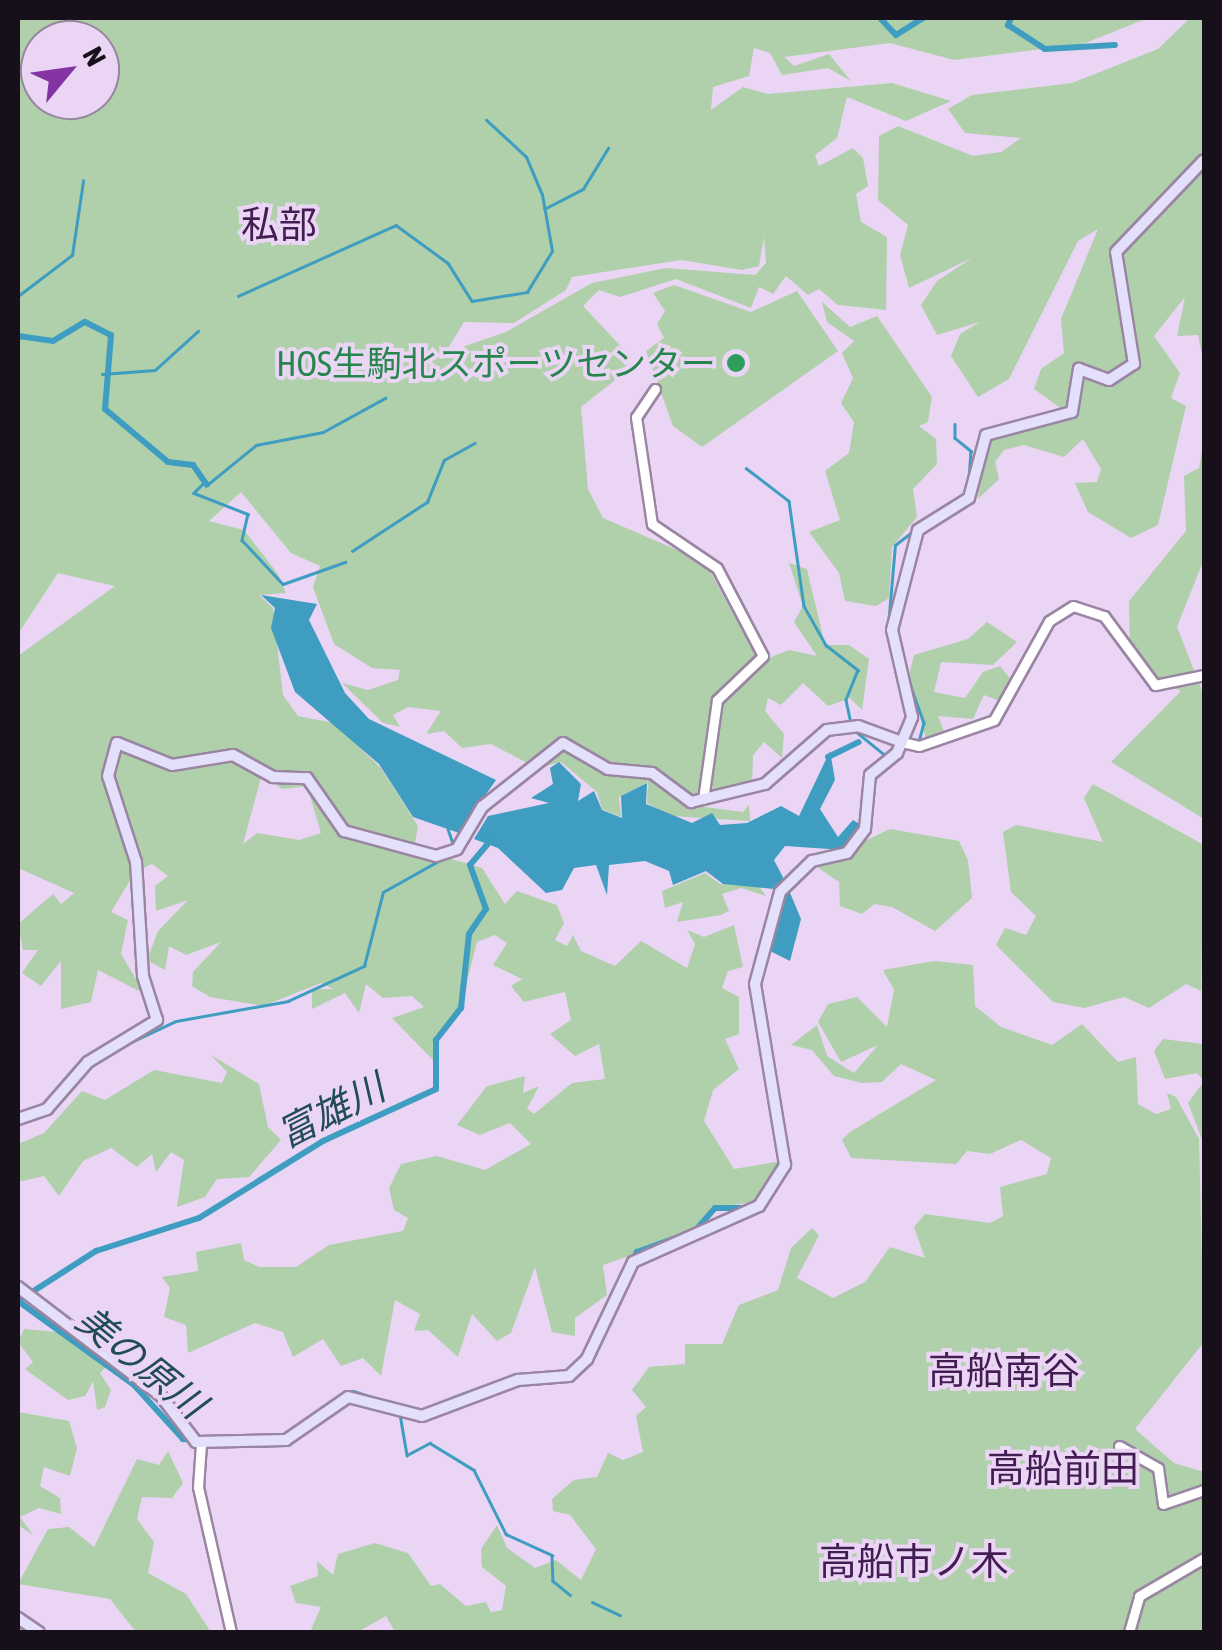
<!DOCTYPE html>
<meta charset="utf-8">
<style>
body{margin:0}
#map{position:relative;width:1222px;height:1650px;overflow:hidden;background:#ebd5f5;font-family:"Asap Condensed","Noto Sans JP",sans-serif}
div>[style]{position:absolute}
.green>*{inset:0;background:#afd0aa}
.water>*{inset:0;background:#3e9dc0}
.stream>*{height:2.5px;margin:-1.25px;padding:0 1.25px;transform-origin:1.25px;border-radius:1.25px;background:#3e9dc0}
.river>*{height:6px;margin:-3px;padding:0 3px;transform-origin:3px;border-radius:3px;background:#3e9dc0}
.roads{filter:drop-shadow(2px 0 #9a85a2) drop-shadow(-2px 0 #9a85a2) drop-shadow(0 2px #9a85a2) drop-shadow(0 -2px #9a85a2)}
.secondary>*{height:9px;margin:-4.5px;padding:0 4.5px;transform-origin:4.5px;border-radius:4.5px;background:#fff}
.primary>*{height:10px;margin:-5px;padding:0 5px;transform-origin:5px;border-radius:5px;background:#e4dffb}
.dots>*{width:28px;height:28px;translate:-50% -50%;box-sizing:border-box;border:5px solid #ebd5f5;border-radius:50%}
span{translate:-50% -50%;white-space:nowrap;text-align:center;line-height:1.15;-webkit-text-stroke:8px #ebd5f5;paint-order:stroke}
.leisure-label{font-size:35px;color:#27864d}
.right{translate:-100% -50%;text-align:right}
.neighbourhood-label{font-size:38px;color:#431c52}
.water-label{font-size:38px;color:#234c5b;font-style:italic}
.frame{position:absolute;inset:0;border:20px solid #170f1a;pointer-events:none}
.north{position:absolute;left:20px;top:20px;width:100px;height:100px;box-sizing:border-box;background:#ebd5f5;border:2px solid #96869d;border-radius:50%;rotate:61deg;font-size:28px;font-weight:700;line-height:40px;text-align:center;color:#170f1a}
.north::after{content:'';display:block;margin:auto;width:35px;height:45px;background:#8433a3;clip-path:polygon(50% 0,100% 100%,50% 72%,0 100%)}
</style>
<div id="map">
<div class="green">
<i style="clip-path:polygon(evenodd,18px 18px,1148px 18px,1083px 44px,954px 60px,890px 43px,784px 57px,794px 66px,829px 54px,851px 81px,828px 68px,782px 75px,770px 53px,754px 48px,749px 76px,713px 87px,711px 110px,743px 87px,768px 94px,892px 83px,951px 101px,906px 121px,847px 97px,837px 138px,815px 155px,819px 166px,853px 148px,863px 158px,868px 186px,856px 194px,861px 222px,887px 237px,886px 310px,838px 305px,819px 289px,808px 295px,786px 276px,773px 294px,759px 287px,751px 308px,676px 279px,620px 297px,599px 290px,583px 306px,630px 356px,624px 373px,581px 407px,588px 489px,603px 518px,705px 562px,759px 662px,789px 650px,817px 656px,794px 622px,803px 606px,789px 563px,807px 569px,825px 645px,849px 645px,869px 659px,862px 710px,850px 698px,828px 706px,803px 683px,781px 705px,768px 698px,765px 711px,784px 734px,782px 758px,764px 742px,753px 755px,752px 786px,698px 806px,743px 812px,749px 805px,750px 821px,670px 816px,647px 803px,648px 782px,619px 797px,621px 817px,602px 809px,597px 792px,561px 762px,537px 768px,491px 744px,462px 748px,444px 731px,426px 734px,441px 711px,408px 707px,393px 715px,400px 727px,383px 723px,342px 683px,368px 690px,398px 680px,400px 670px,372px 668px,334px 644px,313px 587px,320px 566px,291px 553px,241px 492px,209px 521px,244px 530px,278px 574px,286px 593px,259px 595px,273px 608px,283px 695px,298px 716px,334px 723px,381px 768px,418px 826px,414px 848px,482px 868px,505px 904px,517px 891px,557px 905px,564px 923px,555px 940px,567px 946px,573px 935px,581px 951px,615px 966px,641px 941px,687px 968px,695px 944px,687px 930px,704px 937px,734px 925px,743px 967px,728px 971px,722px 988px,739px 997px,739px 1034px,725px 1039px,739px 1069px,713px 1090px,704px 1121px,734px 1169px,782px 1161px,760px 1201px,712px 1208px,694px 1233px,603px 1265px,607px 1295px,575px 1318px,575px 1336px,552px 1332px,535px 1267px,511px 1333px,497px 1341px,472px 1314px,458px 1357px,428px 1330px,414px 1331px,420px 1314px,395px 1300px,381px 1376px,363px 1358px,341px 1366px,323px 1339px,293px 1357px,283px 1332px,255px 1323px,188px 1353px,186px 1325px,164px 1317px,170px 1288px,162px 1277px,198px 1271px,196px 1252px,241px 1243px,244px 1260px,259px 1267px,296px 1267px,329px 1245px,403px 1231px,408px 1218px,394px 1210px,389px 1188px,401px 1164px,437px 1156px,485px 1170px,531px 1144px,510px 1123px,480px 1135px,457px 1125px,487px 1086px,525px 1076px,523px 1093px,539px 1086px,527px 1109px,534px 1114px,572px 1083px,605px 1079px,599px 1044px,575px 1056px,550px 1034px,571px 1020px,565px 992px,524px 1002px,511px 986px,522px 979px,493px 965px,507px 943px,495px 935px,477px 942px,460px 1009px,436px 1035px,434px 1061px,392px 1018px,424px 1007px,412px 996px,383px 998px,366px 984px,359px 1013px,345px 993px,312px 1009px,312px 989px,333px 989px,321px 983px,263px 1006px,210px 997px,192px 986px,193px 972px,221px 942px,186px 955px,169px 946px,165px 970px,147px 960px,158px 931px,188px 900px,156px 911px,155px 886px,168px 876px,152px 864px,135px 872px,111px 912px,128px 920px,121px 954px,145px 994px,98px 970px,91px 1002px,61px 1009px,61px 961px,41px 986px,22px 973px,38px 950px,23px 950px,18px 924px,53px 894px,61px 904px,74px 893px,18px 868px,18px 656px,115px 586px,58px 573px,18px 634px,18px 18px,40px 40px,100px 40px,100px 100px,40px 100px,40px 40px,18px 18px,764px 237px,766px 263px,755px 275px,666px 268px,592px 283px,506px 332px,445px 353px,464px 322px,514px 323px,566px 290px,572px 277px,681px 260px,742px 270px,759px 266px,764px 237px,18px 18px,262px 774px,282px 789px,307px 786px,321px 833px,299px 840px,257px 833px,243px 844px,262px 774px)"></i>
<i style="clip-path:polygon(1190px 18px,1204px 18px,1204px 365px,1198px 335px,1177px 336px,1185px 297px,1154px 336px,1180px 373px,1171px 398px,1186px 406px,1158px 525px,1131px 538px,1088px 512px,1075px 483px,1097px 482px,1101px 469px,1083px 439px,1064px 457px,1024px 445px,1004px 450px,995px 462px,999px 479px,978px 499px,984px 440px,1047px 424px,1059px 407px,1034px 389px,1041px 369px,1064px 353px,1061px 319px,1098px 229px,1078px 241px,1009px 379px,978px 397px,951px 356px,960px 334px,980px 322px,937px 335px,921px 305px,937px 281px,972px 258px,909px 288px,900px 255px,908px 225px,878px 200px,879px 136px,898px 126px,973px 156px,1001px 152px,1021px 138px,965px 133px,948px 109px,972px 95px,1072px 83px,1158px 49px)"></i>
<i style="clip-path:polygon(674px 285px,751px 312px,797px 291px,838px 351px,702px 447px,673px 426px,646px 351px,664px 338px,657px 324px,665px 311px,653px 293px)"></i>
<i style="clip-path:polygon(822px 302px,850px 327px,877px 316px,932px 397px,928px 422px,919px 426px,936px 439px,937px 464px,913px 489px,917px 517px,892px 547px,889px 598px,876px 606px,845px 601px,839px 573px,809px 532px,840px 520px,825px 471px,849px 453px,854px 422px,841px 403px,853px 378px,842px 353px,854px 341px,827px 322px)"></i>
<i style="clip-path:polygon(1204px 438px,1204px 559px,1177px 627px,1204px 696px,1204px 819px,1111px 762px,1181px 691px,1156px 681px,1130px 647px,1129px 601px,1186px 531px,1184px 476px,1199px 468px)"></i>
<i style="clip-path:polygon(987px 622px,1017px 642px,993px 665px,941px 662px,934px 692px,965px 698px,983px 672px,1000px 666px,1013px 682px,1000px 701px,984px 695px,973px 719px,938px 716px,945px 734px,926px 739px,909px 676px,914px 655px,968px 639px)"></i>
<i style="clip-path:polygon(1093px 784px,1204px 845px,1201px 991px,1186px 984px,1149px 1008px,1124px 997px,1084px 1008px,1053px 1002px,996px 945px,1005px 928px,1026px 935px,1036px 916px,1011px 892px,1003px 832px,1016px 825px,1103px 842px,1084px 798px)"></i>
<i style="clip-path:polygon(890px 829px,959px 841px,968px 860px,972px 898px,935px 931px,892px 907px,874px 904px,862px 914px,840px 906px,839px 882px,814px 865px)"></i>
<i style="clip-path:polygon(705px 873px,720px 884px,759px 886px,766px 896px,741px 888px,722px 894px,729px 911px,721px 915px,677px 922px,683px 902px,665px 908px,662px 891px)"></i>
<i style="clip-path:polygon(934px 961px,973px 965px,975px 1006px,1001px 1027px,1052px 1045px,1082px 1024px,1118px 1062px,1136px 1057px,1138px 1104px,1156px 1114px,1171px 1109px,1167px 1093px,1176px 1097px,1199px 1139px,1204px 1342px,1135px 1429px,1174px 1463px,1204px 1472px,1204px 1632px,395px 1632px,386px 1616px,361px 1630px,310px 1632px,321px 1607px,296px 1603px,290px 1586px,318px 1576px,317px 1561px,333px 1575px,338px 1554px,375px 1543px,408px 1553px,431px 1586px,440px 1584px,466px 1606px,486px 1602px,491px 1612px,502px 1610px,506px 1586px,482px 1567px,481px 1549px,497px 1525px,507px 1548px,535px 1568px,556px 1560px,581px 1580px,596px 1549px,570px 1515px,553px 1511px,552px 1499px,574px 1480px,597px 1477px,608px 1453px,623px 1460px,643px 1452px,636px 1416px,646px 1407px,632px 1390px,649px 1367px,685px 1364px,685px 1344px,722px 1344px,739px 1305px,778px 1290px,791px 1248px,812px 1228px,819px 1235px,797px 1278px,833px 1298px,865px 1282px,890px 1247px,925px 1258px,914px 1227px,925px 1214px,990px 1223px,1003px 1216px,1000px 1187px,1047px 1174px,1051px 1158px,1021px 1140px,990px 1154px,967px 1151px,956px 1164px,851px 1158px,842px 1140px,850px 1132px,936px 1080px,901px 1064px,882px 1082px,862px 1083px,834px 1076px,812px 1050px,791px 1045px,817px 1025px,827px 1056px,854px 1073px,878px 1045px,841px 1062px,818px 1022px,828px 1004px,857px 997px,887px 1027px,894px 990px,883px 970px)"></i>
<i style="clip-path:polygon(1163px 1039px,1204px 1044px,1204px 1204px,1203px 1142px,1188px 1103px,1204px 1081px,1197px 1073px,1165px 1079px,1154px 1051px)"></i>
<i style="clip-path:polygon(211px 1055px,259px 1084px,268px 1127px,281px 1140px,249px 1177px,217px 1179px,205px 1197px,177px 1207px,184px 1160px,171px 1152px,156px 1172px,152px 1154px,137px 1167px,111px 1148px,83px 1161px,59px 1196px,44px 1176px,18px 1182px,18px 1144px,44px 1133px,82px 1091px,105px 1100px,154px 1070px,222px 1083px,227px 1072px)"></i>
<i style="clip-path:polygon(24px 1329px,58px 1332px,108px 1365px,100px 1373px,111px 1390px,105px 1407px,97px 1410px,93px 1381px,85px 1396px,68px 1400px,25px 1369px,33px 1362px,18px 1342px)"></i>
<i style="clip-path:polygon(18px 1412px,69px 1421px,77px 1448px,70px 1476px,44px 1467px,40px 1486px,60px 1498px,61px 1514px,39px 1508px,20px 1517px,33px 1535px,18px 1525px)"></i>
<i style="clip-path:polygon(168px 1451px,183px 1483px,172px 1498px,142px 1497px,137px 1519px,154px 1542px,148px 1573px,186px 1594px,211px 1632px,136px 1632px,110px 1599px,18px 1584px,48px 1529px,69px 1527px,94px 1547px,137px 1459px,159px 1465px)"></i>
</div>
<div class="water">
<i style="clip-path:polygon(261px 595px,317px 604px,309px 620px,345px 693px,369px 719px,496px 780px,459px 833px,413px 817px,379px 764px,295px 692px,271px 628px,275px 608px)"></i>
<i style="clip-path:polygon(830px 751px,835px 780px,820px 809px,838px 837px,853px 820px,863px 826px,844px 850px,785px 846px,774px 860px,785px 881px,774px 889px,723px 884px,706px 871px,673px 885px,669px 871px,645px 861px,609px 865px,607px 895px,596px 865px,574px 868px,562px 890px,546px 893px,498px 848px,474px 839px,488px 816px,549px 803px,531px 798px,553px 784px,550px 768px,559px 762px,581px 784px,578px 801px,594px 791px,602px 810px,622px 818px,621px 796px,647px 783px,646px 804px,692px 823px,712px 813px,720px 825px,747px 823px,781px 806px,799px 816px)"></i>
<i style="clip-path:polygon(788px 888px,801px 919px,790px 961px,770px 951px)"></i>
</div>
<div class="stream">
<i style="left:544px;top:209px;width:44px;rotate:-27.1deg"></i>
<i style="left:583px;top:189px;width:48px;rotate:-58.6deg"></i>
<i style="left:18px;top:296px;width:68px;rotate:-37.2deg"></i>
<i style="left:72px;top:255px;width:75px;rotate:-81.5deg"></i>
<i style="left:238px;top:296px;width:173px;rotate:-24.2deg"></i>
<i style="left:396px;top:225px;width:64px;rotate:36.2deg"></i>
<i style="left:448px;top:263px;width:45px;rotate:57.7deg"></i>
<i style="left:472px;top:301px;width:56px;rotate:-9.3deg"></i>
<i style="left:527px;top:292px;width:48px;rotate:-58.6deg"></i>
<i style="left:552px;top:251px;width:57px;rotate:-100.1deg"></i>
<i style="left:542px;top:195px;width:41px;rotate:-112.8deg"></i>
<i style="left:526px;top:157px;width:54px;rotate:-137.2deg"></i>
<i style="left:102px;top:374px;width:53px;rotate:-4.3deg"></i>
<i style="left:155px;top:370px;width:58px;rotate:-42.2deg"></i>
<i style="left:955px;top:424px;width:14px;rotate:90deg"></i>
<i style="left:955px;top:438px;width:21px;rotate:39deg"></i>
<i style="left:971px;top:451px;width:30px;rotate:94deg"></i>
<i style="left:746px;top:468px;width:54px;rotate:37.5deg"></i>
<i style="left:789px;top:501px;width:106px;rotate:81.9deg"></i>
<i style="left:804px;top:606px;width:45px;rotate:60.6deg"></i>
<i style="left:826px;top:645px;width:41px;rotate:38deg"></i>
<i style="left:858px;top:670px;width:32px;rotate:112deg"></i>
<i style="left:846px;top:700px;width:24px;rotate:78deg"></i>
<i style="left:205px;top:482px;width:16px;rotate:135deg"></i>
<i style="left:194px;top:493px;width:58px;rotate:21.3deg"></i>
<i style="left:248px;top:514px;width:27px;rotate:103deg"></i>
<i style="left:242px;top:540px;width:60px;rotate:47deg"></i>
<i style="left:283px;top:584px;width:66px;rotate:-19.5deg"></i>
<i style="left:207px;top:485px;width:63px;rotate:-39.2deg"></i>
<i style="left:256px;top:445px;width:68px;rotate:-11deg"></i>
<i style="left:323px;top:432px;width:71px;rotate:-28.7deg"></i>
<i style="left:352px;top:551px;width:90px;rotate:-33.2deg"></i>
<i style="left:427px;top:502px;width:45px;rotate:-68deg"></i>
<i style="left:444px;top:460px;width:35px;rotate:-29deg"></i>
<i style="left:888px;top:626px;width:81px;rotate:-85.1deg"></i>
<i style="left:895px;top:545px;width:64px;rotate:-37.4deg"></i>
<i style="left:897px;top:633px;width:16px;rotate:76deg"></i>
<i style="left:907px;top:676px;width:50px;rotate:70.1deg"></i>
<i style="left:924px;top:723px;width:20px;rotate:105deg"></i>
<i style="left:854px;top:730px;width:40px;rotate:39deg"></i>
<i style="left:448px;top:829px;width:18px;rotate:71deg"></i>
<i style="left:125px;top:1045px;width:56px;rotate:-25.2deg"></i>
<i style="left:176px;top:1021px;width:114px;rotate:-10.1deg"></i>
<i style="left:288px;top:1001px;width:84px;rotate:-24.7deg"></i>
<i style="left:364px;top:966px;width:76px;rotate:-75.6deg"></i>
<i style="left:383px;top:892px;width:78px;rotate:-29.2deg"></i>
<i style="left:30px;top:1120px;width:22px;rotate:-22deg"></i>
<i style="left:400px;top:1414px;width:42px;rotate:80.3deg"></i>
<i style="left:407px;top:1455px;width:26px;rotate:-28deg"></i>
<i style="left:430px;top:1443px;width:52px;rotate:31.5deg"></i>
<i style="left:474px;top:1470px;width:72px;rotate:63.4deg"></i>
<i style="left:506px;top:1534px;width:51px;rotate:24.5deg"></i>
<i style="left:552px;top:1555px;width:26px;rotate:88deg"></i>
<i style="left:553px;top:1581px;width:22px;rotate:39deg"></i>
<i style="left:592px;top:1602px;width:31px;rotate:25deg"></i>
</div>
<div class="river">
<i style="left:880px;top:18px;width:23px;rotate:47deg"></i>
<i style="left:896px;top:35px;width:32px;rotate:-32deg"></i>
<i style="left:1011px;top:18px;width:8px;rotate:113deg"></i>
<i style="left:1008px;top:25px;width:44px;rotate:33deg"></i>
<i style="left:1045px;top:49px;width:70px;rotate:-3.3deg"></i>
<i style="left:18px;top:336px;width:35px;rotate:8deg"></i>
<i style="left:53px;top:341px;width:37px;rotate:-31deg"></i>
<i style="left:85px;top:322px;width:29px;rotate:27deg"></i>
<i style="left:111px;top:335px;width:74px;rotate:94.6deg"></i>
<i style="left:105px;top:409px;width:82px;rotate:40.1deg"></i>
<i style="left:168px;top:462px;width:25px;rotate:7deg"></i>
<i style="left:193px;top:465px;width:24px;rotate:55deg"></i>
<i style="left:828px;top:757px;width:34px;rotate:-26deg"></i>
<i style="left:18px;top:1301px;width:93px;rotate:-32.7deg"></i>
<i style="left:96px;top:1251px;width:108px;rotate:-17.8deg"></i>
<i style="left:199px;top:1218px;width:146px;rotate:-31.8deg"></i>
<i style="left:323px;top:1141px;width:124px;rotate:-24.7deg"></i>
<i style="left:436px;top:1089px;width:49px;rotate:-90deg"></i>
<i style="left:436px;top:1040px;width:41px;rotate:-52deg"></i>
<i style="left:461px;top:1008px;width:74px;rotate:-83.8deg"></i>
<i style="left:469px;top:934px;width:30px;rotate:-56deg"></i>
<i style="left:486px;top:909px;width:47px;rotate:-110deg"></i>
<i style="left:470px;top:865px;width:30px;rotate:-50deg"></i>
<i style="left:18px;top:1301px;width:143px;rotate:35.9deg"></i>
<i style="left:134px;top:1385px;width:73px;rotate:47.8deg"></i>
<i style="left:183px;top:1439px;width:83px;rotate:4.1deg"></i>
<i style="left:591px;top:1343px;width:102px;rotate:-63.2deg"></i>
<i style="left:637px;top:1252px;width:62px;rotate:-19.9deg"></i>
<i style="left:695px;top:1231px;width:30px;rotate:-49deg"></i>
<i style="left:715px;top:1208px;width:30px"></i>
<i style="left:550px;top:1382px;width:37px;rotate:-22deg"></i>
<i style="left:454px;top:1399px;width:37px;rotate:-20deg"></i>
<i style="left:319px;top:1413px;width:40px;rotate:-29.7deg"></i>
<i style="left:354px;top:1393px;width:39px;rotate:18deg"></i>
</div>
<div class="roads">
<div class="secondary">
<i style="left:655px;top:389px;width:34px;rotate:124deg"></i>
<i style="left:636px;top:417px;width:108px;rotate:81.5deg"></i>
<i style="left:652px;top:524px;width:78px;rotate:34.1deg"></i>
<i style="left:717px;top:568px;width:99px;rotate:62.4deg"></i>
<i style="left:763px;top:656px;width:64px;rotate:136.3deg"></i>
<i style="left:717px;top:700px;width:100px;rotate:98deg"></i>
<i style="left:902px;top:742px;width:17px;rotate:13deg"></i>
<i style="left:919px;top:746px;width:79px;rotate:-19.1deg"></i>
<i style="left:994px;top:720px;width:113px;rotate:-60.9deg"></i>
<i style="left:1049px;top:621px;width:28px;rotate:-32deg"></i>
<i style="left:1073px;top:606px;width:33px;rotate:18deg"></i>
<i style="left:1104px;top:616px;width:86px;rotate:53.5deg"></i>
<i style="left:1155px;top:685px;width:50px;rotate:-11.5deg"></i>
<i style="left:201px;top:1444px;width:43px;rotate:94deg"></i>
<i style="left:198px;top:1487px;width:149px;rotate:77.2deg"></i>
<i style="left:1119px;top:1446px;width:45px;rotate:29.4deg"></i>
<i style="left:1158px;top:1468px;width:36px;rotate:82deg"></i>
<i style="left:1163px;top:1504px;width:43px;rotate:-18.9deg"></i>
<i style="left:1129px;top:1632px;width:37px;rotate:-74deg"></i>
<i style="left:1139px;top:1596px;width:75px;rotate:-30.3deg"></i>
</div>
<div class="primary">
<i style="left:18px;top:1119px;width:31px;rotate:-19deg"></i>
<i style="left:47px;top:1109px;width:62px;rotate:-48.9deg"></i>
<i style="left:88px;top:1062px;width:81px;rotate:-31.3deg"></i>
<i style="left:157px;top:1020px;width:46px;rotate:-107.7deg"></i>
<i style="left:143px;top:976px;width:114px;rotate:-93.5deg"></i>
<i style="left:136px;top:862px;width:90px;rotate:-108deg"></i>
<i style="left:108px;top:776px;width:34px;rotate:-75deg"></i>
<i style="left:117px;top:743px;width:59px;rotate:21.8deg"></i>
<i style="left:172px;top:765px;width:62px;rotate:-9.3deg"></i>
<i style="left:233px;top:755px;width:46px;rotate:28.8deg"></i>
<i style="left:273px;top:777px;width:34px;rotate:2deg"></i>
<i style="left:307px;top:778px;width:65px;rotate:55.1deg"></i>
<i style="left:344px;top:831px;width:95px;rotate:15.2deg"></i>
<i style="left:436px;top:856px;width:22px;rotate:-18deg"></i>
<i style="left:457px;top:849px;width:49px;rotate:-59.2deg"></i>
<i style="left:482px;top:807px;width:103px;rotate:-38.3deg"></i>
<i style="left:563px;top:743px;width:52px;rotate:30deg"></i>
<i style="left:608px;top:769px;width:44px;rotate:5.2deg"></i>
<i style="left:652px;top:773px;width:49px;rotate:36.6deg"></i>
<i style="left:691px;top:802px;width:76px;rotate:-13.7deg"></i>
<i style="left:765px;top:784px;width:82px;rotate:-41.1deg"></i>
<i style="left:827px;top:730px;width:31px;rotate:-7deg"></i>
<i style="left:858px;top:726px;width:47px;rotate:20deg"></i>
<i style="left:18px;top:1287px;width:180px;rotate:37.3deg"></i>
<i style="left:161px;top:1396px;width:58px;rotate:52.7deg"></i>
<i style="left:196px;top:1442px;width:90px;rotate:-1.3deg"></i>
<i style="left:286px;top:1440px;width:75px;rotate:-34.7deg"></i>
<i style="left:348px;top:1397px;width:76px;rotate:14.4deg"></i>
<i style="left:422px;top:1416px;width:103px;rotate:-20.6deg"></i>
<i style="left:518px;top:1380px;width:51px;rotate:-4.5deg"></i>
<i style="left:569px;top:1376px;width:25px;rotate:-43deg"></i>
<i style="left:587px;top:1359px;width:107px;rotate:-64.6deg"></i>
<i style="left:633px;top:1262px;width:138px;rotate:-24deg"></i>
<i style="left:759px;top:1206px;width:49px;rotate:-57.6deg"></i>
<i style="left:785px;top:1165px;width:183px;rotate:-99.4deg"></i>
<i style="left:755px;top:984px;width:95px;rotate:-74.8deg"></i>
<i style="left:780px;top:892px;width:45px;rotate:-44.1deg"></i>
<i style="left:812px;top:861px;width:36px;rotate:-13deg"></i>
<i style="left:847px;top:853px;width:30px;rotate:-53deg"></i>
<i style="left:865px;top:829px;width:54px;rotate:-84.7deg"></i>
<i style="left:870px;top:775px;width:35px;rotate:-39deg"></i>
<i style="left:897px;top:753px;width:39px;rotate:-67deg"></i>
<i style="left:912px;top:717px;width:89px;rotate:-102.9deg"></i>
<i style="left:892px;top:630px;width:103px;rotate:-75.4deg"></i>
<i style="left:918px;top:530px;width:60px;rotate:-32.1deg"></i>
<i style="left:969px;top:498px;width:65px;rotate:-74.9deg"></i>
<i style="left:986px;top:435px;width:89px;rotate:-15deg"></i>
<i style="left:1072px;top:412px;width:44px;rotate:-80.8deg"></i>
<i style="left:1079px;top:369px;width:32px;rotate:20deg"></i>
<i style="left:1109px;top:380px;width:30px;rotate:-33deg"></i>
<i style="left:1134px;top:364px;width:113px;rotate:-99.1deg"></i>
<i style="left:1116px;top:252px;width:127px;rotate:-46.3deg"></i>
<i style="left:18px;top:1618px;width:25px;rotate:34deg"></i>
</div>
</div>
<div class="dots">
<i style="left:736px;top:363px;background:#2e9e5b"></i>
</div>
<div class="leisure-label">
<span class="right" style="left:716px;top:363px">HOS生駒北スポーツセンター</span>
</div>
<div class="neighbourhood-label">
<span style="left:279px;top:225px">私部</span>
<span style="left:1004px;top:1371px">高船南谷</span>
<span style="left:1063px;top:1469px">高船前田</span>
<span style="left:914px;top:1562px">高船市ノ木</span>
</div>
<div class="water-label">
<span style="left:331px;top:1111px;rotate:-27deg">富雄川</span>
<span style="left:141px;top:1362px;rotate:39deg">美の原川</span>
</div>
<div class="frame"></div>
<div class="north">N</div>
</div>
